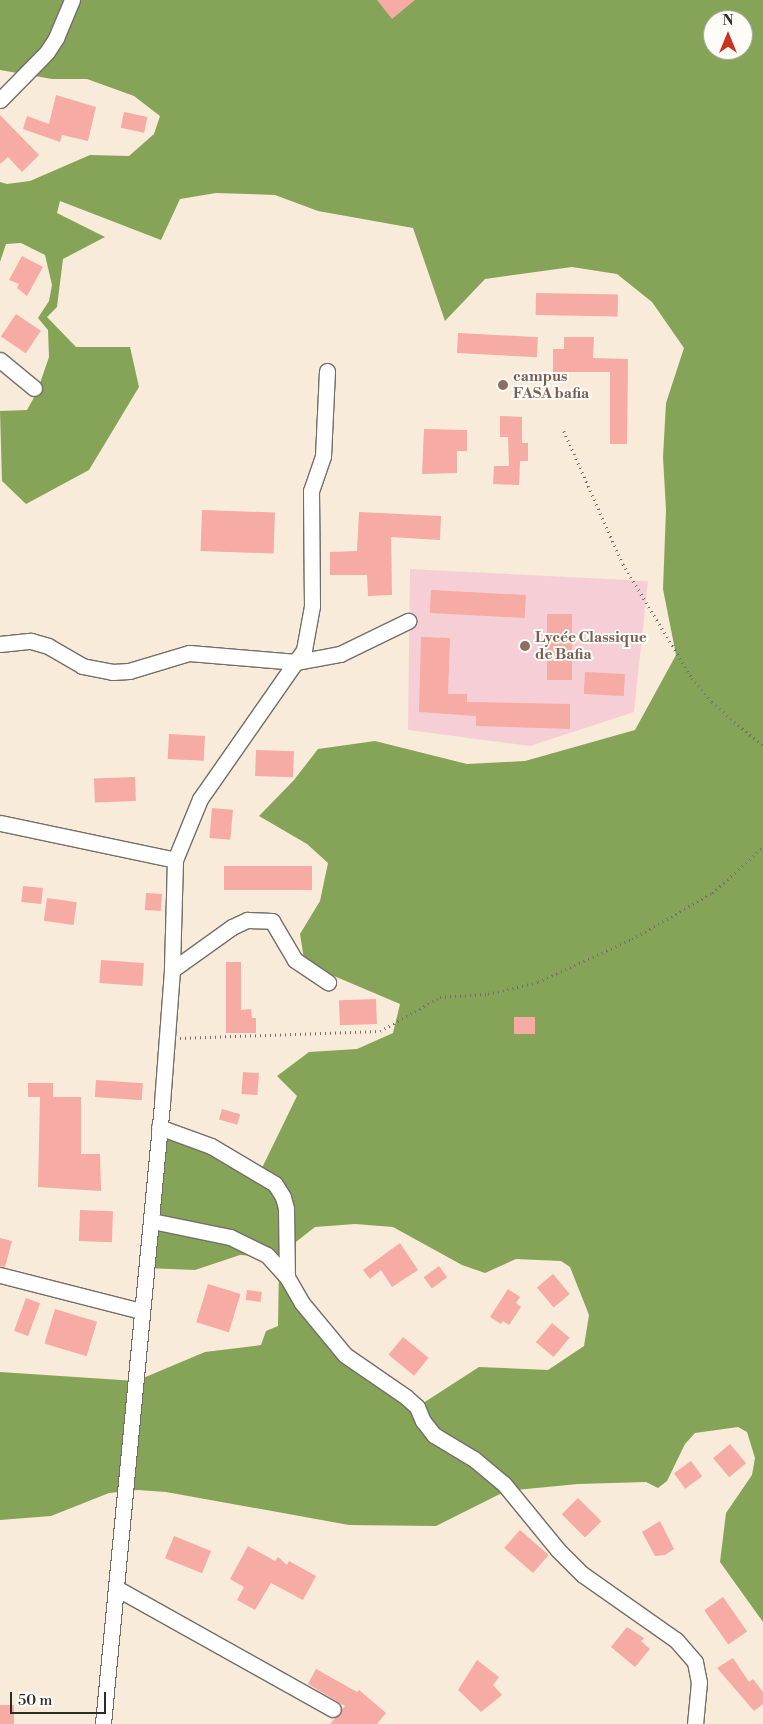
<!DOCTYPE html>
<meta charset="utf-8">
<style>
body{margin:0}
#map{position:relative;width:763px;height:1724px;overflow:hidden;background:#f8ebd9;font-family:"Libre Bodoni",serif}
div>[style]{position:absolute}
.built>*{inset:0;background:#f6cfd6}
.forest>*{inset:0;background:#85a457}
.building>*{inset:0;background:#f6aba4;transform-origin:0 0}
.path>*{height:2.5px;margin-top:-1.25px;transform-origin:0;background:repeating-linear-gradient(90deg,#736e68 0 1px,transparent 0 5px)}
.roads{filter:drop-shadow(1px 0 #736e68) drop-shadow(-1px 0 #736e68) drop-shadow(0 1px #736e68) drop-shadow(0 -1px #736e68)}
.minor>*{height:15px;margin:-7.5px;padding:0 7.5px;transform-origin:7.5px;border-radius:7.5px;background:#fff}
.dots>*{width:14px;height:14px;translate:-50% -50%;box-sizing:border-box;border:2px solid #fdfcf7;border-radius:50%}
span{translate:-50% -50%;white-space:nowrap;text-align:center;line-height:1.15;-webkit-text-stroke:4px #fdfcf7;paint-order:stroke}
.education-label{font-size:15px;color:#785e54;font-weight:700}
.left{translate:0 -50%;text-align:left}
.north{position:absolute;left:703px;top:10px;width:50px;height:50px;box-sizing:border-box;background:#fdfcf7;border:1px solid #a9a8a5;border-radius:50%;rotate:0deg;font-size:14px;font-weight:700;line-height:20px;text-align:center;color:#2b2b2b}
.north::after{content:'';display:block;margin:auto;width:18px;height:22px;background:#c8321e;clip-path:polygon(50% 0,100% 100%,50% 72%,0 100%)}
.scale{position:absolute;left:10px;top:1692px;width:96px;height:22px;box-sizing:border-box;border:2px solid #2b2b2b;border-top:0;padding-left:6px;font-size:15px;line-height:18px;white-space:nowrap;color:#2b2b2b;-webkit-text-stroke:4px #fdfcf7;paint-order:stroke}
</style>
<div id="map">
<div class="built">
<i style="clip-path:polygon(410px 569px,648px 581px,634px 712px,530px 746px,408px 730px)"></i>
</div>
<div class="forest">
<i style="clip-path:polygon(evenodd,0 0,763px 0,763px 1622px,720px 1562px,726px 1513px,752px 1475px,755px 1458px,747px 1432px,738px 1427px,695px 1433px,685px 1444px,667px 1481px,658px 1488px,646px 1482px,578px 1484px,506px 1491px,436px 1526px,349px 1525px,166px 1492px,138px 1490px,109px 1493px,51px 1516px,0 1520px,0 1372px,136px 1381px,205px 1352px,261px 1345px,266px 1331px,278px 1326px,279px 1267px,258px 1256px,240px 1255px,195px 1270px,146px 1268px,158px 1125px,260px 1172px,297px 1096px,277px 1076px,309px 1052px,357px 1049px,393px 1033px,400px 1004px,334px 976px,307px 978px,300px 934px,320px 901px,328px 863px,307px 844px,259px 816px,294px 780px,318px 749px,375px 741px,467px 764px,525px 761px,635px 730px,676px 655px,663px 589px,666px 510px,663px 457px,666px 403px,684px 348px,652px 302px,617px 274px,572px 267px,485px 279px,445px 321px,413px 228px,318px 211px,275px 195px,216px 193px,180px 199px,161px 240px,60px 201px,57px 213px,105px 237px,63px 259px,57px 307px,47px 317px,76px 347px,130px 347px,139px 387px,89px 470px,26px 504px,2px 481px,0 411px,27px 410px,37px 392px,49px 357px,48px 330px,38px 318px,49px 301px,52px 285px,45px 255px,21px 243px,6px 244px,0 262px,0 182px,7px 184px,30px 181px,90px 155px,129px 156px,154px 134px,160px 116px,134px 96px,87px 79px,52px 79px,0 70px,0 0,713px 20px,743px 20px,743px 50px,713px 50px,713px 20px,0 0,355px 1224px,393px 1227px,462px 1265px,485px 1273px,516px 1259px,561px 1261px,570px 1267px,589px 1315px,584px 1346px,548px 1370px,479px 1367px,417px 1407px,345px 1355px,291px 1282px,292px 1245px,315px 1227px,355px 1224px)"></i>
</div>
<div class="building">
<i style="clip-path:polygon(377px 0,415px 0,392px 19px)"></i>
<i style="clip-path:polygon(56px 95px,96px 107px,88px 141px,62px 135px,60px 142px,23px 129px,27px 116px,49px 124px)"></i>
<i style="left:124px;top:112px;width:24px;height:16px;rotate:12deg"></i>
<i style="clip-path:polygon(0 115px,39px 155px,22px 172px,8px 157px,0 164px)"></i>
<i style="clip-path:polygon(22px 256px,43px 267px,27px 296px,17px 288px,19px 284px,9px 280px)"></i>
<i style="left:536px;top:293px;width:82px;height:22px;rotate:1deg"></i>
<i style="left:16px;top:314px;width:30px;height:27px;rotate:34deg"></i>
<i style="left:458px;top:333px;width:80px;height:20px;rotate:3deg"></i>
<i style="clip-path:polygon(564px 337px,594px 337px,593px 358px,628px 359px,627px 444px,610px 444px,610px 372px,553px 372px,553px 349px,564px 349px)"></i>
<i style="clip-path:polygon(500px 416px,522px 417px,522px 443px,528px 443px,528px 461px,520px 461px,519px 485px,493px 484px,494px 466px,509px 466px,508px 437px,500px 437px)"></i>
<i style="clip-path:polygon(424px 429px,467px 430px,467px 451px,457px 451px,457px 473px,422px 474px)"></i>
<i style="left:202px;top:510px;width:73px;height:41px;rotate:2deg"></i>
<i style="clip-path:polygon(359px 512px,441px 516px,440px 540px,391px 537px,392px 595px,368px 596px,367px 575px,330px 575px,330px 552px,357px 551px)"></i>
<i style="left:431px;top:590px;width:95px;height:23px;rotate:3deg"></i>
<i style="left:547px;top:614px;width:25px;height:66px"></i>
<i style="clip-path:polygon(421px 637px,450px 638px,448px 694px,467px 694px,467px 702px,570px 704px,570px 729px,476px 726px,476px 716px,419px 712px)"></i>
<i style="left:585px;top:672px;width:40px;height:22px;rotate:3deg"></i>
<i style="left:169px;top:734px;width:36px;height:25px;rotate:3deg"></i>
<i style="left:256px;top:750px;width:38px;height:26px;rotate:2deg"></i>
<i style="left:135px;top:777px;width:24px;height:41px;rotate:88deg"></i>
<i style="left:212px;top:808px;width:21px;height:30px;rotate:5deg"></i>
<i style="left:312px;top:866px;width:24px;height:88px;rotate:90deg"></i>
<i style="left:23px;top:886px;width:20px;height:16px;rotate:6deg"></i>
<i style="left:146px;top:893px;width:16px;height:17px;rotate:4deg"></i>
<i style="left:47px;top:898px;width:30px;height:23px;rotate:8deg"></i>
<i style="left:101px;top:960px;width:43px;height:23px;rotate:4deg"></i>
<i style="clip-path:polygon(226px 962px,241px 962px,241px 1010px,251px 1009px,252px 1018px,256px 1018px,256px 1033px,226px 1033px)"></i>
<i style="left:376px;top:999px;width:25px;height:37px;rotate:88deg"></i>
<i style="left:514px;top:1017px;width:21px;height:17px"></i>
<i style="left:243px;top:1072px;width:16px;height:22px;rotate:4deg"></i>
<i style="left:96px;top:1080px;width:47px;height:17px;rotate:4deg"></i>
<i style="clip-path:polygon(28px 1083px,53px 1083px,53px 1097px,81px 1097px,81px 1154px,100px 1154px,101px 1191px,38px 1187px,40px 1097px,28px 1097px)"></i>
<i style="left:222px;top:1109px;width:19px;height:11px;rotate:16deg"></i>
<i style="left:80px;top:1210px;width:33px;height:31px;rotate:2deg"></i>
<i style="clip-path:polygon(0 1238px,12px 1241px,5px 1267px,0 1266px)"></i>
<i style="clip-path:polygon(400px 1243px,418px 1270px,392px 1287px,381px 1270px,370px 1279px,363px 1270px)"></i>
<i style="left:439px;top:1266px;width:14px;height:19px;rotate:54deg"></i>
<i style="left:553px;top:1274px;width:26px;height:21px;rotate:50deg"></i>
<i style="left:208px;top:1284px;width:34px;height:40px;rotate:17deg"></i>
<i style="clip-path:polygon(508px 1289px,520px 1297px,516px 1303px,521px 1307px,509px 1325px,503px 1321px,501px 1324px,490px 1317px)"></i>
<i style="left:247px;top:1290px;width:15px;height:10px;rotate:8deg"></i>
<i style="left:26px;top:1298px;width:15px;height:35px;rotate:20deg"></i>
<i style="left:55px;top:1309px;width:44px;height:36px;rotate:17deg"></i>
<i style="left:552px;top:1323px;width:23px;height:25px;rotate:40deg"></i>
<i style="left:403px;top:1337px;width:33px;height:23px;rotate:39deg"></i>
<i style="left:730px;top:1444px;width:25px;height:22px;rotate:50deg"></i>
<i style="left:691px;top:1461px;width:19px;height:21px;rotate:54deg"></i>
<i style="left:578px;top:1498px;width:33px;height:23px;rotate:45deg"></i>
<i style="clip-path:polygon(660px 1521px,674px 1549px,665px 1555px,655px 1556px,642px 1532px)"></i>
<i style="left:520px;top:1530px;width:38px;height:24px;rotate:41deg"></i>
<i style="left:174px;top:1536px;width:40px;height:24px;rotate:22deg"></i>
<i style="clip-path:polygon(248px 1546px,275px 1561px,278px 1557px,287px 1565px,289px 1561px,316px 1576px,303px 1600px,271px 1583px,255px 1610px,237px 1600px,244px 1587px,230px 1579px)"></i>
<i style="left:723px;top:1597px;width:42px;height:23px;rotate:55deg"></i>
<i style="clip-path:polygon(627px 1627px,644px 1638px,641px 1641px,650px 1649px,635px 1667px,611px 1647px)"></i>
<i style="clip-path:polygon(733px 1658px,749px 1682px,753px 1679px,763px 1692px,763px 1704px,754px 1711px,717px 1668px)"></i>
<i style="clip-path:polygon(477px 1660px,499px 1677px,493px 1685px,502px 1695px,481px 1712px,458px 1690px)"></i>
<i style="clip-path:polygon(316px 1669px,357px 1692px,359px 1690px,386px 1713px,377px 1724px,330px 1724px,345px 1706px,308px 1684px)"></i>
<i style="left:0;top:1705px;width:14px;height:19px"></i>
</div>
<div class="path">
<i style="left:564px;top:431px;width:145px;rotate:66.1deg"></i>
<i style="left:623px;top:564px;width:133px;rotate:58.8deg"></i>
<i style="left:692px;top:678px;width:31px;rotate:50deg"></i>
<i style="left:712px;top:702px;width:67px;rotate:40.8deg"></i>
<i style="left:180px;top:1038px;width:200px;rotate:-2deg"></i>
<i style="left:380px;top:1031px;width:69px;rotate:-29.5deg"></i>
<i style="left:440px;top:997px;width:48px;rotate:-3.6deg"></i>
<i style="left:488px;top:994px;width:51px;rotate:-13.5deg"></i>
<i style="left:538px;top:982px;width:103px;rotate:-24.6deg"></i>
<i style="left:632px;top:939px;width:92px;rotate:-29.9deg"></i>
<i style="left:712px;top:893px;width:69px;rotate:-42deg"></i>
</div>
<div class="roads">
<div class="minor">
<i style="left:0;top:100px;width:67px;rotate:-45.6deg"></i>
<i style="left:47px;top:52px;width:17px;rotate:-57deg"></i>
<i style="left:56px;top:38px;width:41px;rotate:-67.2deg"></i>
<i style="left:0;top:360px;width:44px;rotate:39.5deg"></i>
<i style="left:0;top:644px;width:31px;rotate:-6deg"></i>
<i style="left:31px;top:641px;width:18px;rotate:16deg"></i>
<i style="left:48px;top:646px;width:39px;rotate:30deg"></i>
<i style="left:82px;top:666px;width:31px;rotate:11deg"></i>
<i style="left:112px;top:672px;width:17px;rotate:-3deg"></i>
<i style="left:129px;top:671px;width:63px;rotate:-16.7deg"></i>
<i style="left:189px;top:653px;width:108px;rotate:4.8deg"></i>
<i style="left:297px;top:662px;width:44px;rotate:-10.5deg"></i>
<i style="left:340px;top:654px;width:76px;rotate:-25.9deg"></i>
<i style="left:0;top:823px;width:179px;rotate:11.9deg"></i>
<i style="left:175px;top:860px;width:110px;rotate:91.6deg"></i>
<i style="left:172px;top:970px;width:134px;rotate:94.3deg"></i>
<i style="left:162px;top:1104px;width:623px;rotate:95.44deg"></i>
<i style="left:175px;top:860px;width:66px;rotate:-67.7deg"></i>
<i style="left:200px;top:799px;width:182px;rotate:-55.1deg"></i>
<i style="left:304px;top:650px;width:45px;rotate:-79.7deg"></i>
<i style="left:312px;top:606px;width:115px;rotate:-90.5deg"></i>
<i style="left:311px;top:491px;width:37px;rotate:-71deg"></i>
<i style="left:323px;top:456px;width:85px;rotate:-87.3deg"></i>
<i style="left:172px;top:970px;width:74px;rotate:-35.6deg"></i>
<i style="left:232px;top:927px;width:17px;rotate:-25deg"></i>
<i style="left:247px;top:920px;width:25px;rotate:2deg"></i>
<i style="left:272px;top:921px;width:45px;rotate:59.5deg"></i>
<i style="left:295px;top:960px;width:40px;rotate:34deg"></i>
<i style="left:159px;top:1127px;width:55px;rotate:20.1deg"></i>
<i style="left:211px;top:1146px;width:74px;rotate:30.7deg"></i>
<i style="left:275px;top:1184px;width:15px;rotate:58deg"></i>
<i style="left:283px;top:1197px;width:11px;rotate:75deg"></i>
<i style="left:286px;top:1208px;width:69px;rotate:89.2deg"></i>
<i style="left:287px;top:1277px;width:30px;rotate:60deg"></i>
<i style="left:302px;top:1303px;width:67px;rotate:50.4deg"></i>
<i style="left:345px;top:1355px;width:74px;rotate:34.5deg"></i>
<i style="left:406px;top:1397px;width:15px;rotate:42deg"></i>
<i style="left:417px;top:1407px;width:15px;rotate:67deg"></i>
<i style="left:423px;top:1421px;width:18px;rotate:52deg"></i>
<i style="left:434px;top:1435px;width:47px;rotate:31deg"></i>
<i style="left:474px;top:1459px;width:39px;rotate:40deg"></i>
<i style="left:504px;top:1484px;width:85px;rotate:50.7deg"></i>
<i style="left:558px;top:1550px;width:34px;rotate:45deg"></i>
<i style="left:582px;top:1574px;width:115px;rotate:35.1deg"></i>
<i style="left:676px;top:1640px;width:29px;rotate:49deg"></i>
<i style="left:695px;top:1662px;width:20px;rotate:79deg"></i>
<i style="left:699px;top:1682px;width:42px;rotate:95.4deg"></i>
<i style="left:152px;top:1221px;width:80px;rotate:11.6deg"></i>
<i style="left:230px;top:1237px;width:41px;rotate:25.9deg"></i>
<i style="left:267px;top:1255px;width:30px;rotate:48deg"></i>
<i style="left:0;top:1275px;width:146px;rotate:14.3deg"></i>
<i style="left:118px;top:1589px;width:246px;rotate:29.2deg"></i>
</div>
</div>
<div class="dots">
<i style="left:503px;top:385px;background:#8d6e63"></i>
<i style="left:525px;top:646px;background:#8d6e63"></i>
</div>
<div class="education-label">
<span class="left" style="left:513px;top:385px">campus<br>FASA bafia</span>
<span class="left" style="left:535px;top:646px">Lycée Classique<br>de Bafia</span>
</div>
<div class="north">N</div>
<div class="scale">50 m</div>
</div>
